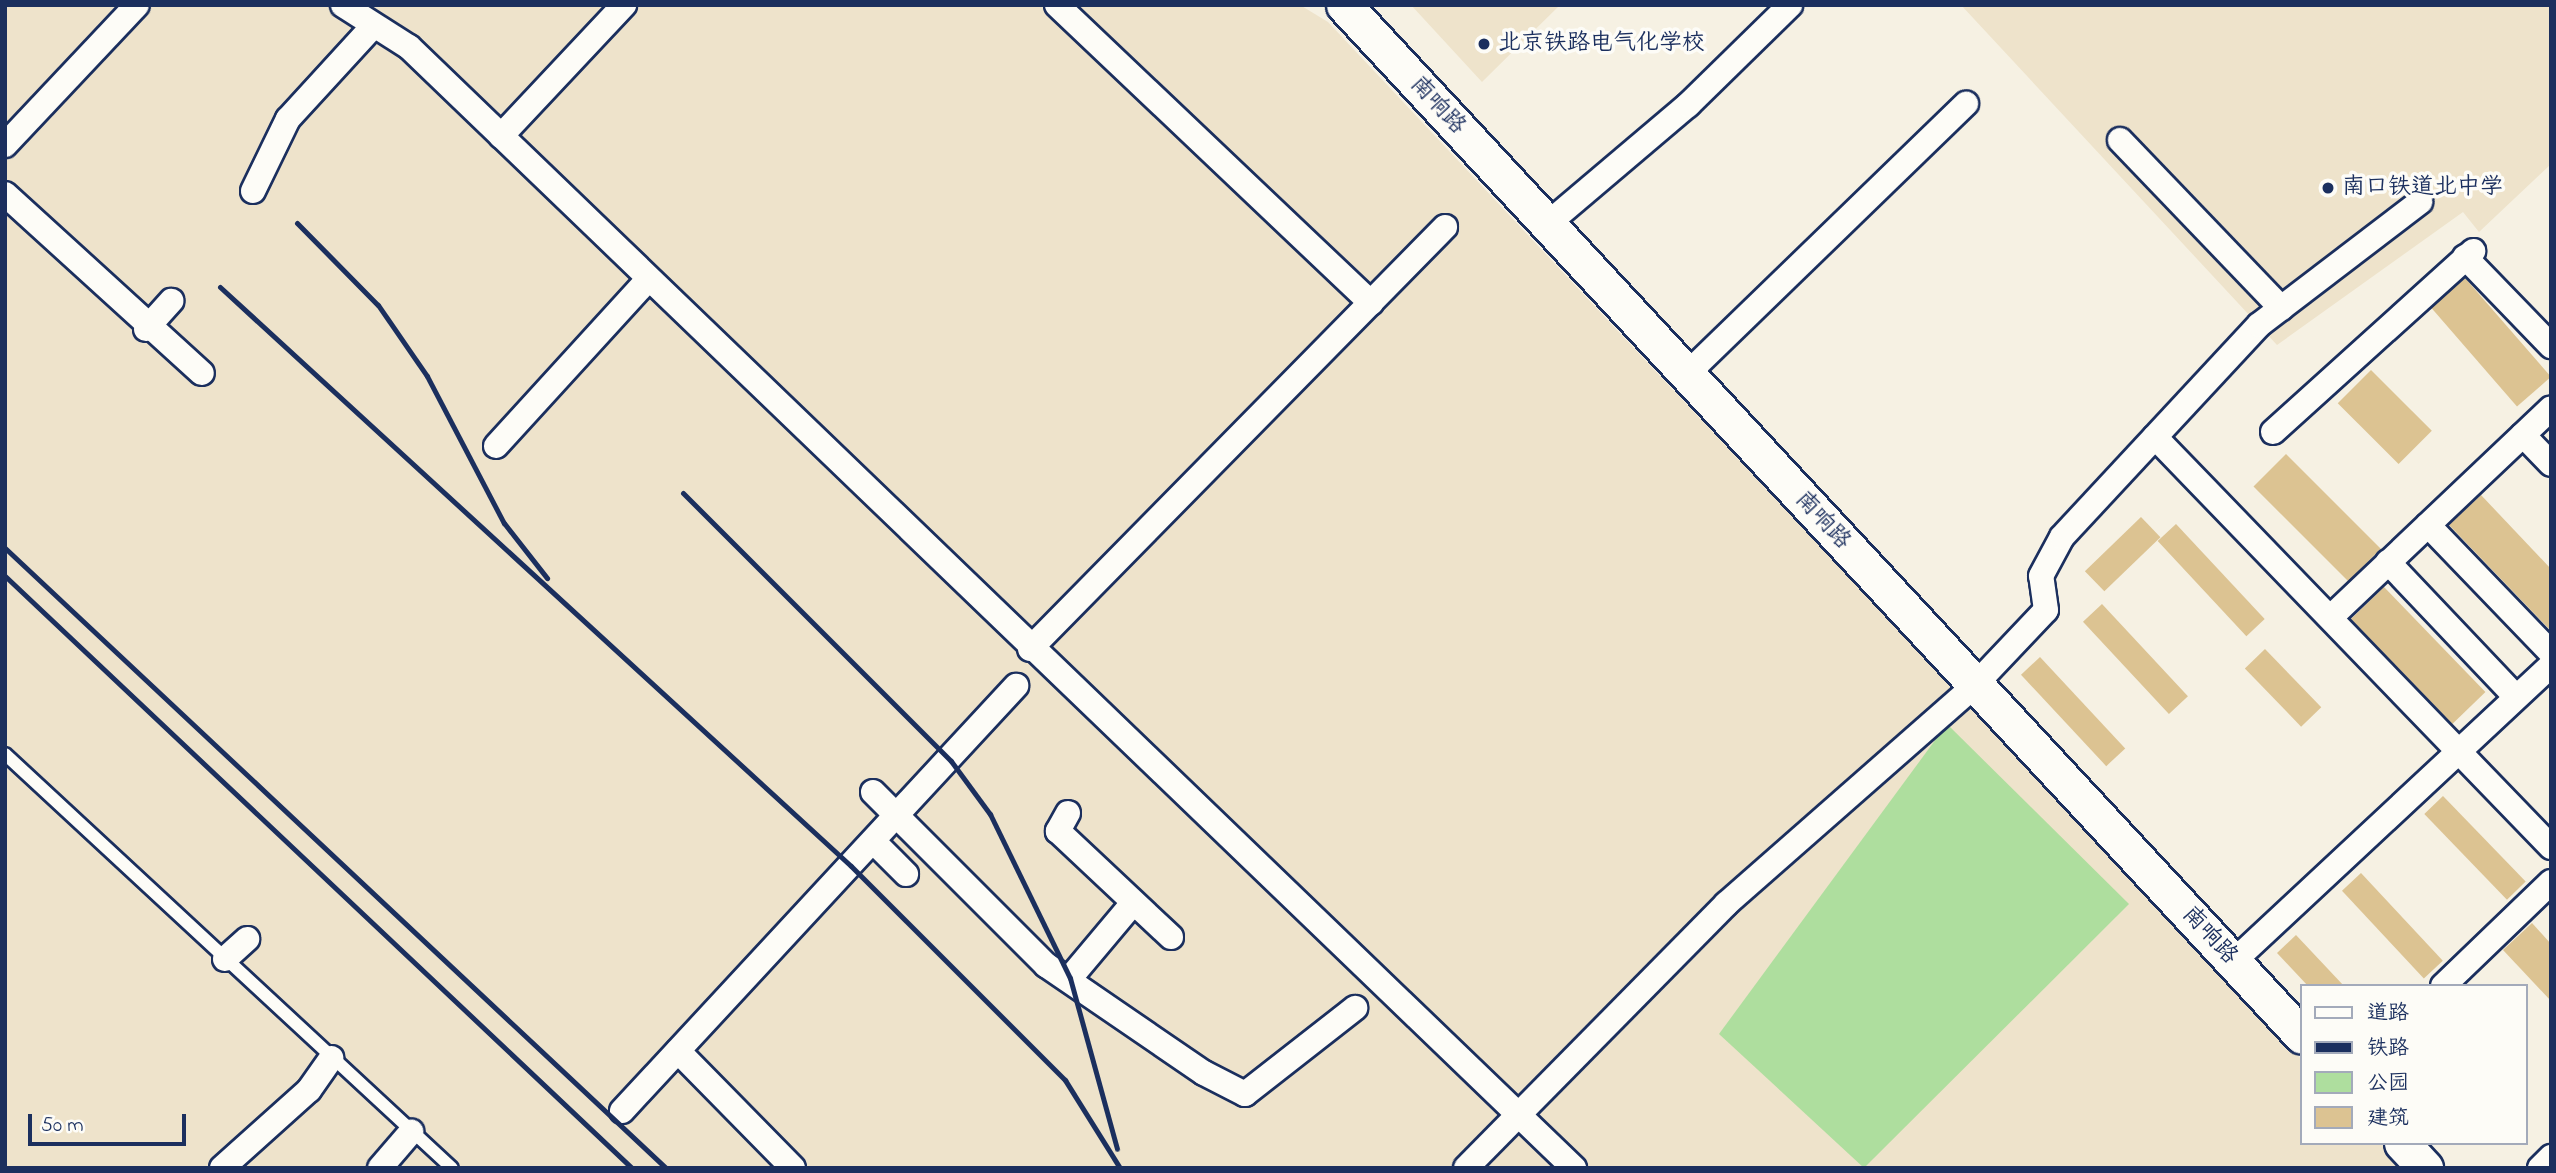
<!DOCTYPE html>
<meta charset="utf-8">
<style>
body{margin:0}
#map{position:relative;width:2556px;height:1173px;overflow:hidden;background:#f6f1e3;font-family:"Indie Flower","LXGW WenKai TC",sans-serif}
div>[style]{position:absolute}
.built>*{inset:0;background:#eee3cb}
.green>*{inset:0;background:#aede9e}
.building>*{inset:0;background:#dcc392;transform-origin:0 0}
.roads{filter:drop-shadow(2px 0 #1b2f5e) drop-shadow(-2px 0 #1b2f5e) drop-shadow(0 2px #1b2f5e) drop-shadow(0 -2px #1b2f5e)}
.lane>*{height:12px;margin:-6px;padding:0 6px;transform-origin:6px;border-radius:6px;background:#fdfcf7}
.street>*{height:24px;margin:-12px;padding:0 12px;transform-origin:12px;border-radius:12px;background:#fdfcf7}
.secondary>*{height:35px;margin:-17.5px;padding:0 17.5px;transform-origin:17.5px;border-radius:17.5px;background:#fdfcf7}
.rail>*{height:5px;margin:-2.5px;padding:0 2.5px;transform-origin:2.5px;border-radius:2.5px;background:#1b2f5e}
.dots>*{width:19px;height:19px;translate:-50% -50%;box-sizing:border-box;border:4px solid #fdfcf7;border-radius:50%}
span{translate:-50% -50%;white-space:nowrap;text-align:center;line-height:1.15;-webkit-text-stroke:7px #fdfcf7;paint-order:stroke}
.poi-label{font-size:23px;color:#1b2f5e}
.left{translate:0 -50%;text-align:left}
.street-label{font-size:23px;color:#1b2f5e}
.frame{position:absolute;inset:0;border:7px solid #1b2f5e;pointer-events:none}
.legend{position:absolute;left:2300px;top:984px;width:228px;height:161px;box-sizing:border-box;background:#fdfcf7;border:2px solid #a3aaba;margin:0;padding:9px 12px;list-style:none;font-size:21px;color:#1b2f5e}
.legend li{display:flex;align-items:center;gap:14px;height:35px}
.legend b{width:35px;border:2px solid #a3aaba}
.scale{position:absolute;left:28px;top:1114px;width:158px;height:32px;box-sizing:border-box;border:4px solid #1b2f5e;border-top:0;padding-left:9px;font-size:21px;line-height:24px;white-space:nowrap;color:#1b2f5e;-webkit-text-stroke:5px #fdfcf7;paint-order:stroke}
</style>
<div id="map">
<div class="built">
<i style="clip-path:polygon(5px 5px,1300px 5px,1328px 22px,2302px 1060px,2302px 1143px,2381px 1143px,2404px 1168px,5px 1168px)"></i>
<i style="clip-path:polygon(1411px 5px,1560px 5px,1482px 82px)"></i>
<i style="clip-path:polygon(1961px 5px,2551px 5px,2551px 164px,2479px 232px,2463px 212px,2277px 345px)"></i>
</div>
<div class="green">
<i style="clip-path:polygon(1947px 724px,2129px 904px,1864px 1168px,1719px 1034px)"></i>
</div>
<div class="building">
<i style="left:2465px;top:278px;width:131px;height:45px;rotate:49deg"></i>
<i style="left:2371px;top:370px;width:86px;height:47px;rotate:45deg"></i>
<i style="left:2286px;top:454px;width:134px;height:46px;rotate:45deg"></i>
<i style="clip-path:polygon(2481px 495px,2551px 569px,2551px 631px,2449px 525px)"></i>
<i style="left:2141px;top:517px;width:28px;height:78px;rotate:46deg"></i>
<i style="left:2176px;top:524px;width:130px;height:25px;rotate:47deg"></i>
<i style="left:2384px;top:587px;width:146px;height:46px;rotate:46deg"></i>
<i style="left:2102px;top:604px;width:126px;height:26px;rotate:47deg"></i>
<i style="left:2265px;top:649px;width:81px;height:28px;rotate:46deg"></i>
<i style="left:2040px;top:657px;width:125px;height:26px;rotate:47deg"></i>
<i style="left:2443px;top:796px;width:119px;height:26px;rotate:46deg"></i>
<i style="left:2361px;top:873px;width:120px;height:26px;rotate:47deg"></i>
<i style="clip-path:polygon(2532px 923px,2551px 944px,2551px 1001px,2503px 950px)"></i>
<i style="clip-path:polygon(2296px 935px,2344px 986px,2308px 986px,2277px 953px)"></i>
</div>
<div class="roads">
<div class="lane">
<i style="left:5px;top:754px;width:609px;rotate:42.81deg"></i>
</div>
<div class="street">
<i style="left:343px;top:5px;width:78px;rotate:32.5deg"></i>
<i style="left:409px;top:47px;width:1617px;rotate:43.9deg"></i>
<i style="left:1057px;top:5px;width:433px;rotate:43.5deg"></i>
<i style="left:501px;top:136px;width:180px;rotate:-46.8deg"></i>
<i style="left:2120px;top:140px;width:233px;rotate:46.2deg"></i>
<i style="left:5px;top:145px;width:192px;rotate:-46.7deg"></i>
<i style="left:253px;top:191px;width:80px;rotate:-64.1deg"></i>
<i style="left:288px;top:119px;width:127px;rotate:-47.5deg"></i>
<i style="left:5px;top:194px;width:266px;rotate:42.3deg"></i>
<i style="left:1551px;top:221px;width:180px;rotate:-40.3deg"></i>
<i style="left:1688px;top:105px;width:143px;rotate:-44.4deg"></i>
<i style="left:2465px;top:257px;width:124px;rotate:46deg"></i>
<i style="left:146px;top:329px;width:38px;rotate:-48deg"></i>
<i style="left:1686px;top:375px;width:390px;rotate:-44.1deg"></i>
<i style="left:2273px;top:432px;width:270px;rotate:-42.1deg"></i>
<i style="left:2523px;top:435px;width:40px;rotate:46deg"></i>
<i style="left:2155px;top:437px;width:570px;rotate:46deg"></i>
<i style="left:496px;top:446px;width:222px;rotate:-47.6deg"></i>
<i style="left:2428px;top:525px;width:178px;rotate:46.1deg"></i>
<i style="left:2388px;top:562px;width:186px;rotate:46.5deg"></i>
<i style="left:2331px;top:617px;width:303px;rotate:-43.5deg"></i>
<i style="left:1030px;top:649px;width:592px;rotate:-45.48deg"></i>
<i style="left:873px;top:792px;width:245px;rotate:45deg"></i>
<i style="left:1046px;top:965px;width:191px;rotate:34.4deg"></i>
<i style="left:1204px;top:1073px;width:46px;rotate:27.1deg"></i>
<i style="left:1245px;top:1094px;width:140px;rotate:-38deg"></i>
<i style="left:1068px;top:813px;width:21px;rotate:119deg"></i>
<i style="left:1058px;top:831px;width:155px;rotate:43.2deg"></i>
<i style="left:875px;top:843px;width:44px;rotate:45deg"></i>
<i style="left:225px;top:959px;width:30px;rotate:-42deg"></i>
<i style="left:2233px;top:962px;width:435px;rotate:-43deg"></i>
<i style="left:1070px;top:978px;width:98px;rotate:-50deg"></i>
<i style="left:2443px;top:986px;width:150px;rotate:-43.9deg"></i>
<i style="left:678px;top:1051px;width:164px;rotate:45.5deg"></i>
<i style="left:622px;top:1111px;width:580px;rotate:-47.17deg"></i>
<i style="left:222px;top:1168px;width:117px;rotate:-41.9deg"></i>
<i style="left:309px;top:1090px;width:39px;rotate:-55deg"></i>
<i style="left:380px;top:1168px;width:48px;rotate:-49.3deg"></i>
<i style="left:1466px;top:1168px;width:371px;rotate:-45.4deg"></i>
<i style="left:1726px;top:904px;width:332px;rotate:-41.3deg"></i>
<i style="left:1975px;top:685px;width:103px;rotate:-46.6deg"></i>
<i style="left:2046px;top:610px;width:34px;rotate:-98deg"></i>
<i style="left:2041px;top:576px;width:44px;rotate:-61.7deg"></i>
<i style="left:2062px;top:537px;width:289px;rotate:-47.1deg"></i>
<i style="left:2259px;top:325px;width:203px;rotate:-37.4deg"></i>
<i style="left:2540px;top:1168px;width:16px;rotate:-45deg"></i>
</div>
<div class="secondary">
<i style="left:1344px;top:5px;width:1407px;rotate:47.1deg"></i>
<i style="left:2402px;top:1143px;width:34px;rotate:47deg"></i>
</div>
</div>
<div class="rail">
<i style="left:297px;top:223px;width:115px;rotate:45.4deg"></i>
<i style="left:378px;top:305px;width:86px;rotate:55.4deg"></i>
<i style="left:427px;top:376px;width:166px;rotate:62.4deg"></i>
<i style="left:504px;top:523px;width:70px;rotate:52deg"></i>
<i style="left:220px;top:287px;width:856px;rotate:42.54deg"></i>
<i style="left:851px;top:866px;width:303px;rotate:45deg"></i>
<i style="left:1065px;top:1080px;width:104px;rotate:58deg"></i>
<i style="left:683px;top:493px;width:379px;rotate:45deg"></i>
<i style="left:951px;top:761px;width:66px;rotate:53.7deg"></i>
<i style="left:990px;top:814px;width:182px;rotate:64deg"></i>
<i style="left:1070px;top:978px;width:177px;rotate:74.6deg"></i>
<i style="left:5px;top:548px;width:906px;rotate:43.17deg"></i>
<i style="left:5px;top:576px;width:862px;rotate:43.36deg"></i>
</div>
<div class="dots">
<i style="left:1484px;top:44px;background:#1b2f5e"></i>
<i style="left:2328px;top:188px;background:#1b2f5e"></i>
</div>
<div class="poi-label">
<span class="left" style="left:1498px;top:44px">北京铁路电气化学校</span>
<span class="left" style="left:2342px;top:188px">南口铁道北中学</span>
</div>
<div class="street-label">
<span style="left:1437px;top:106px;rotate:47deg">南响路</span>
<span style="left:1822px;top:521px;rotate:47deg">南响路</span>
<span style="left:2209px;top:936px;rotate:47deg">南响路</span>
</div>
<div class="frame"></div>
<ul class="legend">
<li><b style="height:9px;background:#fdfcf7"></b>道路</li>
<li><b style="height:9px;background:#1b2f5e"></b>铁路</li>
<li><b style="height:19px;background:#aede9e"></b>公园</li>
<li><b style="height:19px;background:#dcc392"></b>建筑</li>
</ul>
<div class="scale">50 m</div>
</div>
